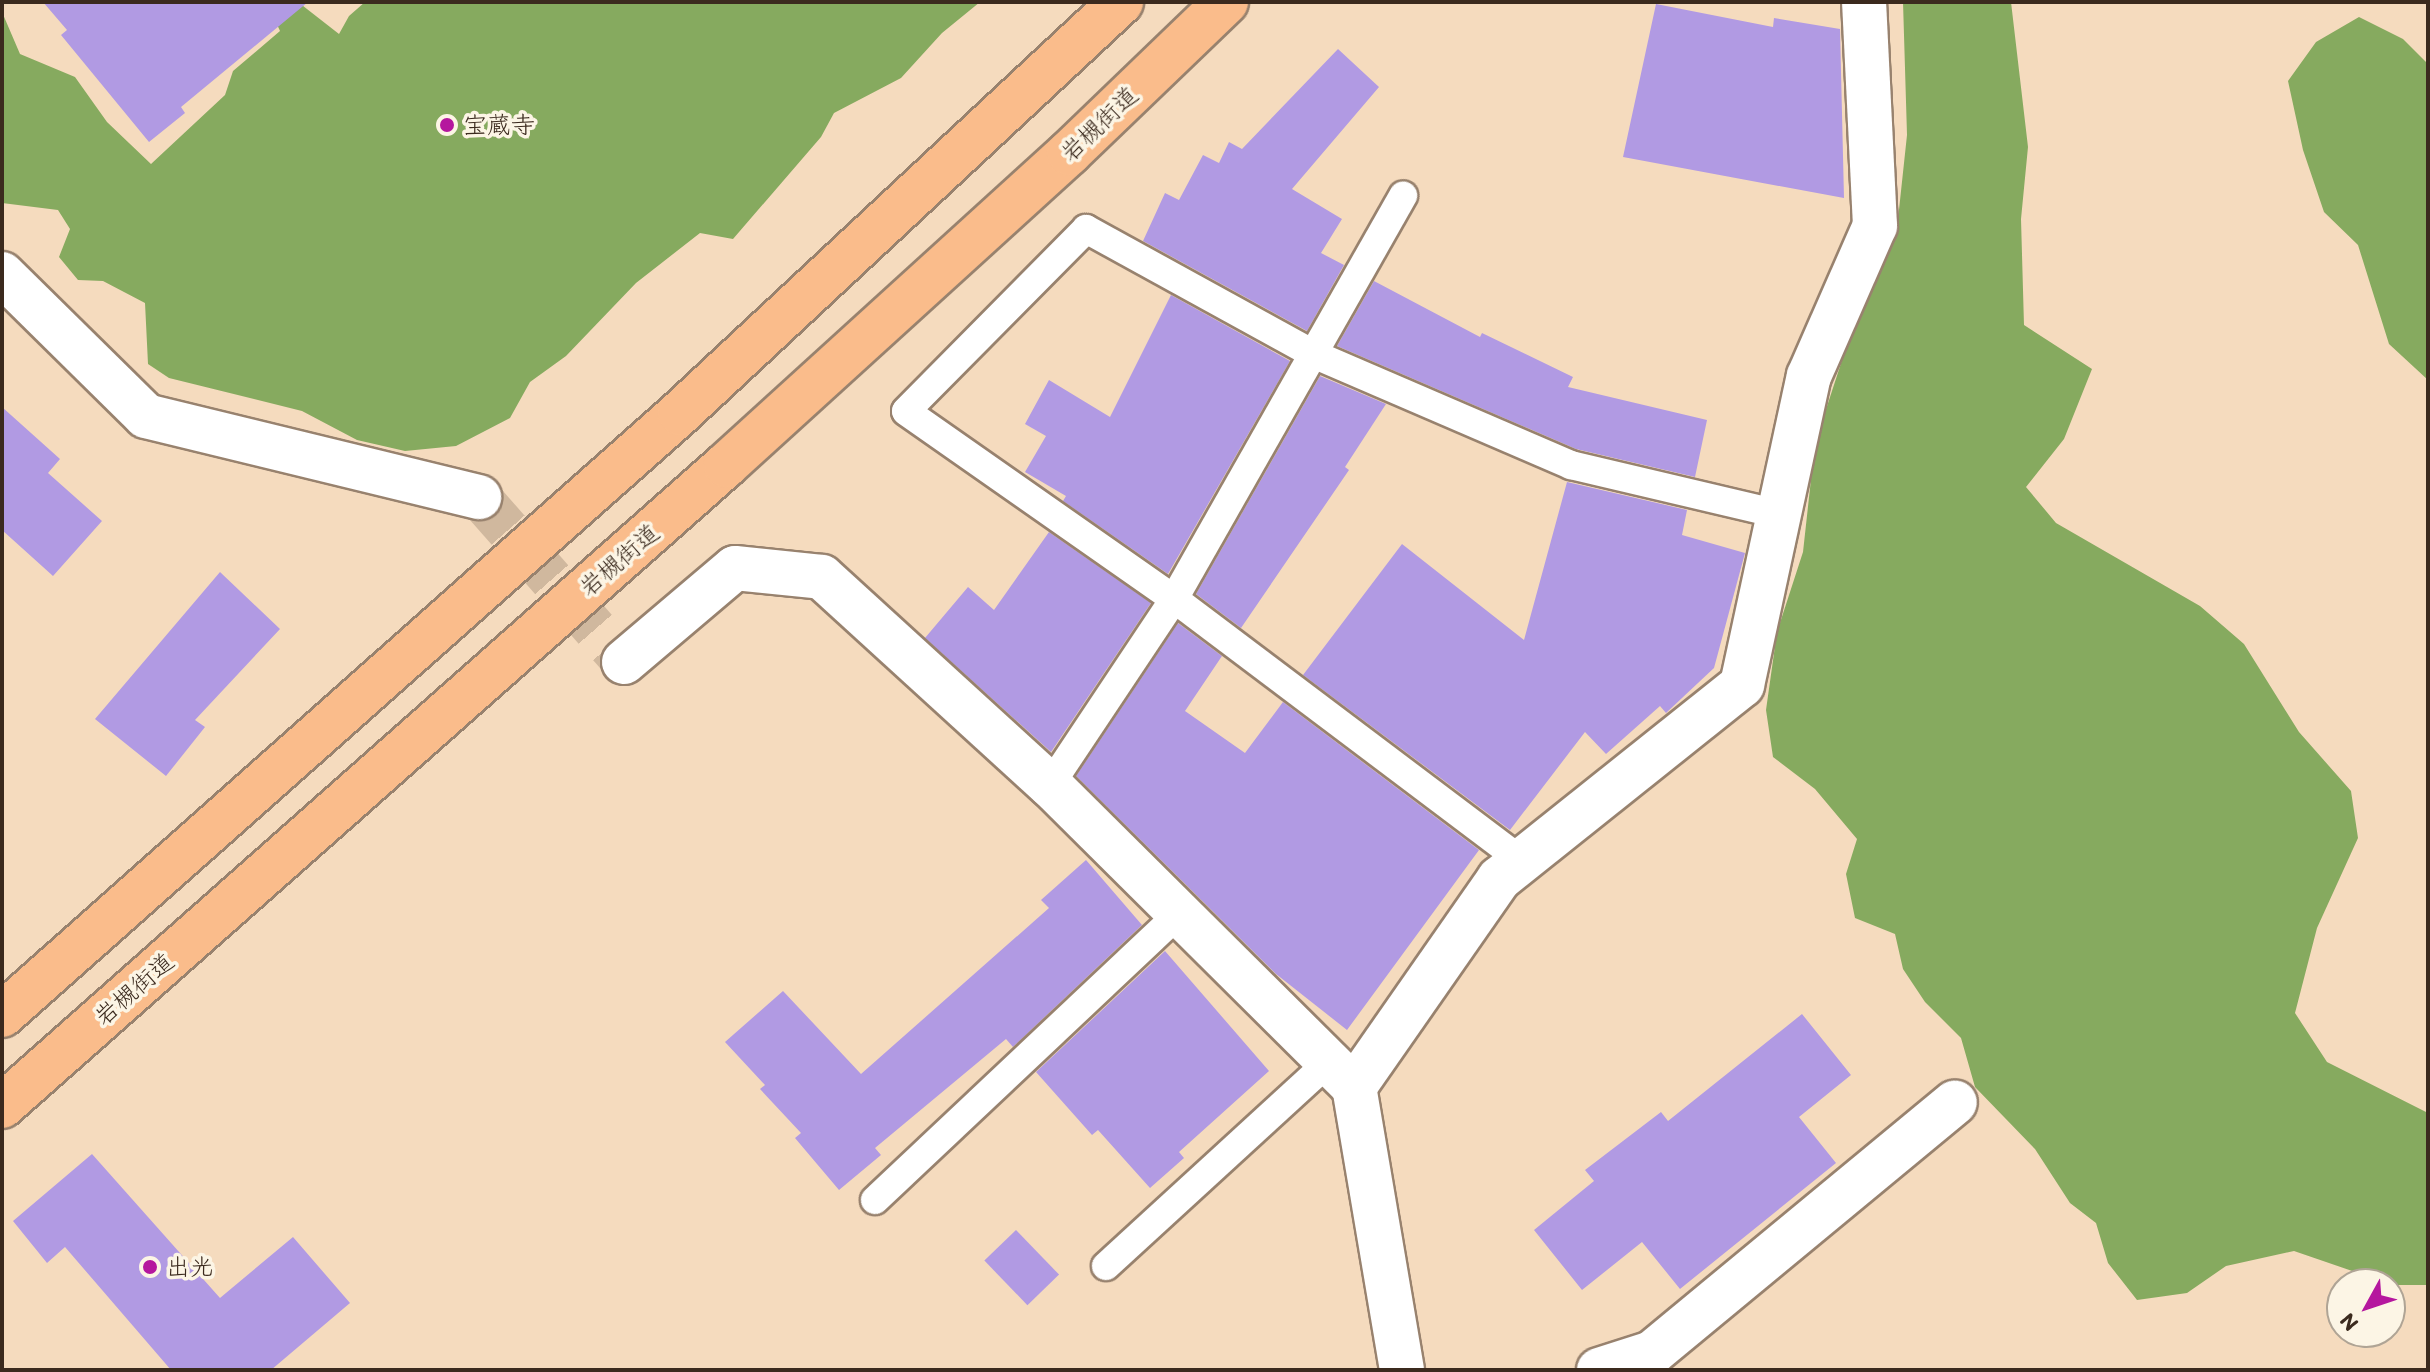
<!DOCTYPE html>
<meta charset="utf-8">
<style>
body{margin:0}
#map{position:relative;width:2430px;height:1372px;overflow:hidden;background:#f5dbbe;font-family:Itim,"Klee One",sans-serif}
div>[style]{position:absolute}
.forest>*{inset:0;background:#86aa5f}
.building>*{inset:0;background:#b19ae3;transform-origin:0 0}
.minor-tunnel>*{height:44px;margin-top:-22px;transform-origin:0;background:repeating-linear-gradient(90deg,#d0b89e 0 44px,transparent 0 66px)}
.roads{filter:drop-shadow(2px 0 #98826e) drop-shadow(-2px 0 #98826e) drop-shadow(0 2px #98826e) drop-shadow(0 -2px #98826e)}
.service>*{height:28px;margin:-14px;padding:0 14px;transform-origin:14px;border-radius:14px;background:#fff}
.minor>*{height:44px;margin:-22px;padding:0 22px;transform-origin:22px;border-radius:22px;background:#fff}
.trunk>*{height:44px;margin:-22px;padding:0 22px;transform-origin:22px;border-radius:22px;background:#fabc8b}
.dots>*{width:22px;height:22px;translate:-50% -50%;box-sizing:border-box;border:4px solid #fcf5e5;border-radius:50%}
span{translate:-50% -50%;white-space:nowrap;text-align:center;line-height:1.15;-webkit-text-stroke:7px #fcf5e5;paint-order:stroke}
.street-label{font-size:24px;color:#3b2a1e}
.poi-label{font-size:24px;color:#3b2a1e}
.left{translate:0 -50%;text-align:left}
.frame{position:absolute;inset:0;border:4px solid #3b2a1e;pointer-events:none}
.north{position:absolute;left:2326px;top:1268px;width:80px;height:80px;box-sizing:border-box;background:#fcf5e5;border:2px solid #afa495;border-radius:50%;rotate:230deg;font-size:22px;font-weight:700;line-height:32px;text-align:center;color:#3b2a1e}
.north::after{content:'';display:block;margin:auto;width:28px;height:36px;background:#b5179e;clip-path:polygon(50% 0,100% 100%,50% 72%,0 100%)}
</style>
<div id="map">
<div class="forest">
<i style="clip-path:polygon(298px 2px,339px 34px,349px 16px,365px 2px,980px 2px,942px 33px,901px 78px,834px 113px,821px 137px,733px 239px,700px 233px,636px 283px,566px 356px,530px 382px,510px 418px,456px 446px,405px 451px,357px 440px,302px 411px,169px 378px,148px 364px,145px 303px,103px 281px,78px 280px,59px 257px,70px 229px,58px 210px,2px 203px,2px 12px,20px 54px,75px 77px,107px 122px,151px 164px,225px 95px,233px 71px,280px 31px,270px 9px)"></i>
<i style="clip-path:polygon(1903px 2px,2011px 2px,2028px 147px,2021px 219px,2024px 325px,2092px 369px,2064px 439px,2026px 487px,2056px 523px,2200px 606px,2244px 644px,2299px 732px,2351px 791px,2358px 838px,2317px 928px,2295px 1013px,2327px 1062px,2428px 1113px,2428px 1285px,2393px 1285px,2294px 1251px,2226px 1266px,2187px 1293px,2137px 1300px,2108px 1263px,2096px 1223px,2070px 1203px,2035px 1149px,1975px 1087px,1961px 1038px,1925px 1002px,1903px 969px,1895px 934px,1855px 918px,1846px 874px,1857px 839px,1815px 789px,1773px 757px,1766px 710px,1777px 632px,1803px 552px,1815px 443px,1863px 296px,1898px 219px,1907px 135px)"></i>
<i style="clip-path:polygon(2359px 17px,2403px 39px,2428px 64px,2428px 380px,2389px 344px,2358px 245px,2324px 212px,2303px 150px,2288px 81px,2316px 42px)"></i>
</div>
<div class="building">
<i style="clip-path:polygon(43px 2px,308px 2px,181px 107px,185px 113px,149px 142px,61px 35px,67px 30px)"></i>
<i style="clip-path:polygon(1656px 4px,1773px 27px,1774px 18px,1840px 29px,1844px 198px,1623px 157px)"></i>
<i style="clip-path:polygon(1338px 49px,1379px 87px,1292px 189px,1342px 219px,1321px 253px,1344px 265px,1307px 331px,1143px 241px,1165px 193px,1179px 200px,1203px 155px,1219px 163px,1229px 142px,1242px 149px)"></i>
<i style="clip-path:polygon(1374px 281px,1480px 337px,1482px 333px,1573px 377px,1568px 387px,1707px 420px,1695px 477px,1576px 449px,1337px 346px)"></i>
<i style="clip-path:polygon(1171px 295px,1290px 361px,1168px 574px,1063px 501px,1066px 496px,1025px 472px,1046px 436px,1025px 424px,1049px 380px,1110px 417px)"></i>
<i style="clip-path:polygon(1320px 376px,1386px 404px,1345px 467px,1349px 470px,1241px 628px,1196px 594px)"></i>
<i style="clip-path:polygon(2px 407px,60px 459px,48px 473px,102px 521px,53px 576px,2px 530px)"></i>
<i style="clip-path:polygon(1567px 482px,1687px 510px,1682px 535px,1745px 553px,1714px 668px,1666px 713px,1660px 706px,1606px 754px,1585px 732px,1510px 830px,1303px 675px,1402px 544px,1524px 640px)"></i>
<i style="clip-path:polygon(1049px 532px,1151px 603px,1051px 752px,925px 638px,968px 587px,994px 610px)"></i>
<i style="clip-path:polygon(220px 572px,280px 629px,195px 720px,205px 727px,166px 776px,95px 719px)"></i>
<i style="clip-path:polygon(1178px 623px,1222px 656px,1185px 711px,1245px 753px,1283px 702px,1479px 850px,1347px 1030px,1276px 974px,1076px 776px)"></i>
<i style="clip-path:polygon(1086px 860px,1142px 925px,1013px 1047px,1006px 1039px,875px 1148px,881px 1155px,839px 1190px,795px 1138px,801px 1133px,760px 1089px,765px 1085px,725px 1042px,783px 991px,861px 1074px,1049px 908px,1041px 900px)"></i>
<i style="clip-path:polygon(1165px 951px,1269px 1071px,1179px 1152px,1184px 1158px,1150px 1188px,1098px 1130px,1092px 1135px,1036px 1072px)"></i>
<i style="clip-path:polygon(1802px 1014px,1851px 1075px,1799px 1117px,1836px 1163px,1680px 1289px,1642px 1242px,1582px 1290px,1534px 1230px,1594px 1181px,1585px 1170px,1661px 1112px,1668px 1121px)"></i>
<i style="clip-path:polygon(92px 1154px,220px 1298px,293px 1237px,350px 1303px,271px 1370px,171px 1370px,65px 1247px,47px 1263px,13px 1221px)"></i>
<i style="left:1016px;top:1230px;width:62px;height:44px;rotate:46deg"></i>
</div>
<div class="minor-tunnel">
<i style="left:479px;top:497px;width:220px;rotate:48.7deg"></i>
</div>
<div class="roads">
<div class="service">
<i style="left:1050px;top:785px;width:224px;rotate:-56.3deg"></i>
<i style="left:1174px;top:599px;width:464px;rotate:-60.4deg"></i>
<i style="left:1522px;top:861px;width:436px;rotate:-143deg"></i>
<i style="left:1174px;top:599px;width:327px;rotate:-145deg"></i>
<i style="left:906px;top:411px;width:256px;rotate:-45.3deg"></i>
<i style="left:1086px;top:229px;width:259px;rotate:28.8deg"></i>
<i style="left:1313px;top:354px;width:281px;rotate:23.3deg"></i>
<i style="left:1571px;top:465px;width:214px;rotate:13.3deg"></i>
<i style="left:875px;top:1200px;width:420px;rotate:-43.3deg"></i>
<i style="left:1106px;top:1266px;width:302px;rotate:-42.5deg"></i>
</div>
<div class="minor">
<i style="left:2px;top:274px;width:202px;rotate:44.6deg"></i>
<i style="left:146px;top:416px;width:343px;rotate:13.7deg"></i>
<i style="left:624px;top:662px;width:145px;rotate:-40.3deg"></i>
<i style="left:735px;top:568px;width:87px;rotate:5.9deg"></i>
<i style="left:822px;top:577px;width:309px;rotate:42.4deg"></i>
<i style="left:1050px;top:785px;width:429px;rotate:44.8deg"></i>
<i style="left:1402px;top:1370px;width:287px;rotate:-99.6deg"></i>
<i style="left:1354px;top:1087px;width:254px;rotate:-55.1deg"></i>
<i style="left:1499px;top:879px;width:311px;rotate:-38.6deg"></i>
<i style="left:1742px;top:685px;width:316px;rotate:-77.8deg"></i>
<i style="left:1809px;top:376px;width:164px;rotate:-66.3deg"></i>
<i style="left:1875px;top:226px;width:224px;rotate:-92.8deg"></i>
<i style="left:1599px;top:1370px;width:56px;rotate:-17.8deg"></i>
<i style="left:1652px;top:1353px;width:393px;rotate:-39.6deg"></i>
</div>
<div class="trunk">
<i style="left:2px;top:1015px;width:907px;rotate:-41.6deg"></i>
<i style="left:680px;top:413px;width:603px;rotate:-42.98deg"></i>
<i style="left:2px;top:1106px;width:967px;rotate:-41.52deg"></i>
<i style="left:726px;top:465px;width:464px;rotate:-42.3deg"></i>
<i style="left:1069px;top:153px;width:218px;rotate:-43.9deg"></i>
</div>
</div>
<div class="dots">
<i style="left:447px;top:125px;background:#b5179e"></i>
<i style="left:150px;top:1267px;background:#b5179e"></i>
</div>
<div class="street-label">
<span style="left:1099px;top:124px;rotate:-44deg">岩槻街道</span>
<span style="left:619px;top:560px;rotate:-41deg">岩槻街道</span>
<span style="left:134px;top:989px;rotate:-41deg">岩槻街道</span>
</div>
<div class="poi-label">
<span class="left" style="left:463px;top:125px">宝蔵寺</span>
<span class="left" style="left:166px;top:1267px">出光</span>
</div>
<div class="frame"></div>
<div class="north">N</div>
</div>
